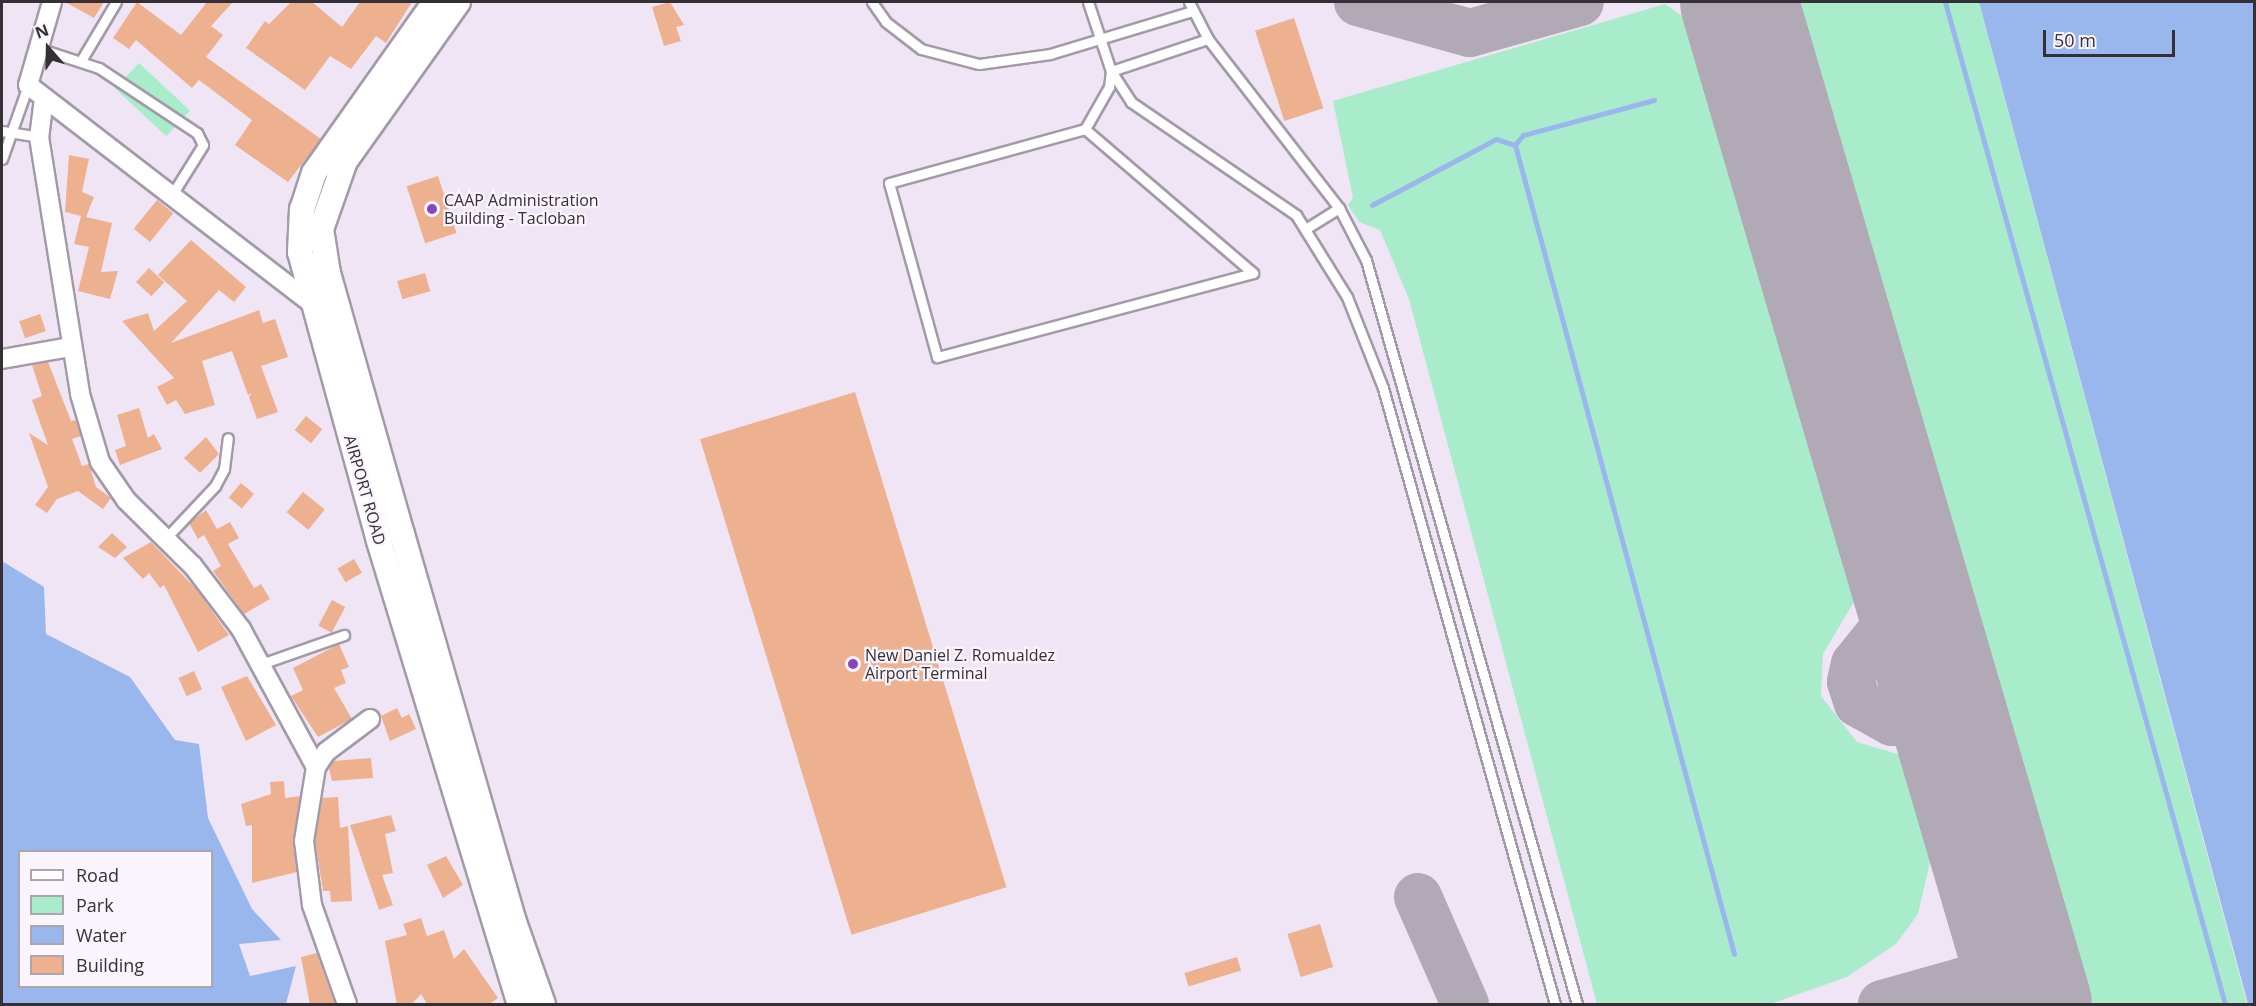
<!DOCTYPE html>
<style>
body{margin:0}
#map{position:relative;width:2256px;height:1006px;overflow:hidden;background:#efe5f5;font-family:"Open Sans",sans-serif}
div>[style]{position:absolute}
.green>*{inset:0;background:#a9eccb;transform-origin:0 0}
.water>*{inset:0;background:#9ab7ed}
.stream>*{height:5px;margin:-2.5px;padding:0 2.5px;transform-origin:2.5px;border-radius:2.5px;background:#9ab7ed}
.taxiway>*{height:48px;margin:-24px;padding:0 24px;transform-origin:24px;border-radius:24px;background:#b1a9b6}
.runway>*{height:118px;margin:-59px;padding:0 59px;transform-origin:59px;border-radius:59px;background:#b1a9b6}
.building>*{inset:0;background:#edb190;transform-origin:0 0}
.roads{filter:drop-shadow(2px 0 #a39aa9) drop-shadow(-2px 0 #a39aa9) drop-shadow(0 2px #a39aa9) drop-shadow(0 -2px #a39aa9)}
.lane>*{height:9px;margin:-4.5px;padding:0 4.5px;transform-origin:4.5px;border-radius:4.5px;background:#fff}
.street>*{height:18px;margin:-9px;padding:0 9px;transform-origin:9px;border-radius:9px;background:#fff}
.secondary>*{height:24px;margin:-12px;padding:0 12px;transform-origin:12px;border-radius:12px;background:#fff}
.dots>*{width:16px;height:16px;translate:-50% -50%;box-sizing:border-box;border:3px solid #faf4fd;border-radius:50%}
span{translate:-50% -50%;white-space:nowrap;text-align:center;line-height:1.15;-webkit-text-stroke:4.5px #faf4fd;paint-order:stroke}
.poi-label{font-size:16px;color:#343036}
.left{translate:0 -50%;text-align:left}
.street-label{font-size:16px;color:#343036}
.frame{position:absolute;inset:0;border:3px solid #343036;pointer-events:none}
.legend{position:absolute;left:18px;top:850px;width:195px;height:138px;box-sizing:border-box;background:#faf4fd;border:2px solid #aba6ad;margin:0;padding:8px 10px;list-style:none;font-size:18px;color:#343036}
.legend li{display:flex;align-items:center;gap:12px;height:30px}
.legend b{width:30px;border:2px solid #aba6ad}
.north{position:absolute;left:18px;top:18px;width:60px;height:60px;-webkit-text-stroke:4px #faf4fd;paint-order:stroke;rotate:340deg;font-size:16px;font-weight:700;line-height:24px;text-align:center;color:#343036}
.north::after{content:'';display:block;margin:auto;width:21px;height:27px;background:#343036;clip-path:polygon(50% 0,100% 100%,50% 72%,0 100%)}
.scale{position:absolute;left:2043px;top:30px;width:132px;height:27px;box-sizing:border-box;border:3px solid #343036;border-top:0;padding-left:8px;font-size:18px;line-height:21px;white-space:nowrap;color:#343036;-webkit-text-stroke:4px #faf4fd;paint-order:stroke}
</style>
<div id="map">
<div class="green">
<i style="clip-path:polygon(1799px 2px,1979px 2px,2247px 1004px,2091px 1004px)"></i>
<i style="clip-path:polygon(1665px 4px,1694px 24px,1855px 600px,1823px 654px,1821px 696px,1857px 742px,1901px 755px,1930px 862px,1918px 914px,1896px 944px,1847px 977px,1770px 1004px,1597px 1004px,1409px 299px,1380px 230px,1359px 222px,1348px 205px,1353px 198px,1333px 101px)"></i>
<i style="left:139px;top:63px;width:70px;height:35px;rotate:43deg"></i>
</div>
<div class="water">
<i style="clip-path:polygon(1979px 2px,2254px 2px,2254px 1004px,2248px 1004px)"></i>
<i style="clip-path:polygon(evenodd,2px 561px,44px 587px,46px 634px,130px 677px,175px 740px,199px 744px,208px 818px,252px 909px,281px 940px,239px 944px,250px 976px,296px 966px,286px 1004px,2px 1004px,2px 561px,20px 852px,212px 852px,212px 986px,20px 986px,20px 852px)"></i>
</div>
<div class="stream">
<i style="left:1945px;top:2px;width:1040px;rotate:74.39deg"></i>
<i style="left:1654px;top:100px;width:136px;rotate:165deg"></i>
<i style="left:1523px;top:135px;width:13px;rotate:129deg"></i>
<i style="left:1515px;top:145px;width:838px;rotate:74.85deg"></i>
<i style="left:1372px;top:205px;width:140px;rotate:-28deg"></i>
<i style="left:1496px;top:139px;width:20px;rotate:18deg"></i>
</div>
<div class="taxiway">
<i style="left:1358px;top:2px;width:116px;rotate:15.5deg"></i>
<i style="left:1470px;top:33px;width:114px;rotate:-15.7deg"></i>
<i style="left:1736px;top:2px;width:28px;rotate:67deg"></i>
<i style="left:1908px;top:581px;width:33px;rotate:110deg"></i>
<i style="left:1897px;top:612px;width:67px;rotate:128.9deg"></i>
<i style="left:1855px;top:664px;width:18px;rotate:103deg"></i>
<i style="left:1851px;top:682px;width:22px;rotate:72deg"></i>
<i style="left:1858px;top:703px;width:39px;rotate:29deg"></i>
<i style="left:1892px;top:722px;width:33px;rotate:-27deg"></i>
<i style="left:1921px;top:707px;width:24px;rotate:-66deg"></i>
<i style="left:1931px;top:685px;width:34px;rotate:-95deg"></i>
<i style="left:1418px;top:897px;width:117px;rotate:66.3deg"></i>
<i style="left:1882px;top:1004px;width:144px;rotate:-15.7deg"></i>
</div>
<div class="runway">
<i style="left:1739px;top:2px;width:1044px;rotate:73.65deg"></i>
</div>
<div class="building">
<i style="clip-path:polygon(65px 2px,104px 2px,94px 18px)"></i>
<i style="clip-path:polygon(137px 2px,181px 35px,207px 2px,233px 2px,211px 26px,223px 35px,206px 57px,321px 139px,288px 182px,235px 145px,252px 120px,199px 80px,192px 88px,136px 40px,129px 49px,113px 38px)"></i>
<i style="clip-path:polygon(291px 2px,312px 2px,342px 27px,360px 2px,412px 2px,386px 43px,376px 36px,351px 69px,330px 56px,305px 90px,246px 48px,265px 21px,269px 24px)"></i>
<i style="clip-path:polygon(670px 2px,684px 25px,676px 27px,681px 41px,664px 46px,652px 7px)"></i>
<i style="left:1294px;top:18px;width:95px;height:41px;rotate:72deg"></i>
<i style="clip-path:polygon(69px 155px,89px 159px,82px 192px,94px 197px,86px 217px,112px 223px,101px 272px,118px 271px,110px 299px,78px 291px,89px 247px,74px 244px,81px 216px,65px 212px)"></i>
<i style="left:438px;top:176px;width:60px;height:33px;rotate:72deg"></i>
<i style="left:157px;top:200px;width:21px;height:37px;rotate:39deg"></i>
<i style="clip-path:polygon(191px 240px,246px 287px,234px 302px,219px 290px,171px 343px,259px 310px,263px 323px,275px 319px,288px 357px,261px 366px,278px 412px,257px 419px,249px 397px,252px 393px,248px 395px,232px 351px,202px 361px,215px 405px,185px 414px,176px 400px,167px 405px,157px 387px,174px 378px,122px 321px,148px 313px,154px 331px,187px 301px,158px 275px)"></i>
<i style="left:149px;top:268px;width:21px;height:19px;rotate:43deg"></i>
<i style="left:425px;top:273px;width:19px;height:29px;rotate:74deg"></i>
<i style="left:40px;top:314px;width:18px;height:22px;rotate:71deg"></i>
<i style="clip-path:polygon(48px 362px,71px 421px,76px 420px,81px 436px,72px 439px,82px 466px,89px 464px,96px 487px,111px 498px,103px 509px,78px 491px,57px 499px,47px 513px,35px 505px,48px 487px,29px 433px,48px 445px,32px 400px,42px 396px,32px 365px)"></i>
<i style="left:855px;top:392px;width:518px;height:162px;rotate:73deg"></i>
<i style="clip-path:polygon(139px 408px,148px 438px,154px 434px,162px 449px,120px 465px,115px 450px,126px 446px,117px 415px)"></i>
<i style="left:306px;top:416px;width:21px;height:18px;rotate:39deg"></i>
<i style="clip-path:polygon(206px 437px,219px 454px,200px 473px,184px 458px)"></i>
<i style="left:241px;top:483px;width:17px;height:19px;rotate:40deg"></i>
<i style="left:303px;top:492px;width:28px;height:26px;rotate:39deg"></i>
<i style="clip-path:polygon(206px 510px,217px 529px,230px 522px,239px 538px,228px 544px,254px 588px,261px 584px,270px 599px,244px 614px,213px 571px,221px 566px,204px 535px,198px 539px,189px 523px)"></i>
<i style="clip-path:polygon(112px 533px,127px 547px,115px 558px,98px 547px)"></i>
<i style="clip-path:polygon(151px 542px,197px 590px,229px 635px,198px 652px,164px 585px,160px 588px,149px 573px,143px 579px,123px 558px)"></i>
<i style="left:354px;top:559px;width:16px;height:19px;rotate:60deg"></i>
<i style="left:332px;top:600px;width:15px;height:29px;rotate:28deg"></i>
<i style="clip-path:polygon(339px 644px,349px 667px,341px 670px,346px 683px,334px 688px,352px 719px,318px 737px,291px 696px,303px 690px,293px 668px)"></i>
<i style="left:194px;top:671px;width:20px;height:17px;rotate:66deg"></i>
<i style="clip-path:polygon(247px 676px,276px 725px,246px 741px,221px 687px)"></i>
<i style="clip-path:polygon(397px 708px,402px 718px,409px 714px,416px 729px,390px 741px,381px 716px)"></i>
<i style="clip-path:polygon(371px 758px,373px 778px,332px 781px,329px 768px,333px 761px)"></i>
<i style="clip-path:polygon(284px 781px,285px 798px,300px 796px,293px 840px,297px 872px,252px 883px,252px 825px,246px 826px,241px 804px,271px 794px,270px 782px)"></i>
<i style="clip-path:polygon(338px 797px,340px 828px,348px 826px,352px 901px,331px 902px,330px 891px,323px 891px,315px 841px,322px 798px)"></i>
<i style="clip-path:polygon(391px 815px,396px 831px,385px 834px,393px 873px,382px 875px,393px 905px,379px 910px,350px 825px)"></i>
<i style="clip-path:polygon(446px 856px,463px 885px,443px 898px,427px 865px)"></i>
<i style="clip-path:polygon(421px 918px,427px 936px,444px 930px,454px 959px,464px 949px,498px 998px,488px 1005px,428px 1005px,421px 994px,411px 1005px,397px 1005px,385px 941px,407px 935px,403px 924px)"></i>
<i style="left:1320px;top:924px;width:45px;height:34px;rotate:73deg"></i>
<i style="clip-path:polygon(317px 953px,323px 971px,335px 1005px,310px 1005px,301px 957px)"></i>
<i style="left:1237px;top:957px;width:14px;height:55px;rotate:73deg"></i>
</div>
<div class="roads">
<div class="lane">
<i style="left:872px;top:2px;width:24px;rotate:55deg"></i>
<i style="left:886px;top:22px;width:44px;rotate:37.6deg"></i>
<i style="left:921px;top:49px;width:60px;rotate:14.5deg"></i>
<i style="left:979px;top:64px;width:72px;rotate:-8deg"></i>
<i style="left:1050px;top:54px;width:148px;rotate:-16.8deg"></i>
<i style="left:1088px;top:2px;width:73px;rotate:71.6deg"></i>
<i style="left:1111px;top:71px;width:37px;rotate:57deg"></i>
<i style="left:1131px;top:102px;width:200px;rotate:34.4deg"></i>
<i style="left:1296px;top:215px;width:97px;rotate:58.1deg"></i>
<i style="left:1347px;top:297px;width:98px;rotate:68.4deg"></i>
<i style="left:1383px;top:388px;width:640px;rotate:74.4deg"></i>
<i style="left:1189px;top:2px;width:42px;rotate:62.8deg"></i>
<i style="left:1208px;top:39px;width:214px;rotate:52.2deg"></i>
<i style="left:1339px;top:208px;width:59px;rotate:62.6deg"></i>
<i style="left:1366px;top:260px;width:773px;rotate:74.17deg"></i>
<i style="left:38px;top:48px;width:64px;rotate:18.2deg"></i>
<i style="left:99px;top:68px;width:118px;rotate:33.6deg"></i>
<i style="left:197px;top:133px;width:13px;rotate:63deg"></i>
<i style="left:203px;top:145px;width:57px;rotate:122deg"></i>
<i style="left:82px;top:59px;width:66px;rotate:-59.2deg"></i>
<i style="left:1111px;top:71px;width:102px;rotate:-18.3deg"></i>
<i style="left:1085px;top:129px;width:221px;rotate:40.6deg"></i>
<i style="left:1253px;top:273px;width:327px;rotate:165.1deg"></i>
<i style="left:937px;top:357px;width:180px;rotate:-105.4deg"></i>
<i style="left:889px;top:183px;width:203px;rotate:-15.4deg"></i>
<i style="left:1085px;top:129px;width:48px;rotate:-60.3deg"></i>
<i style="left:1109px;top:87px;width:16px;rotate:-83deg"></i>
<i style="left:2px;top:131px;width:37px;rotate:9deg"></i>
<i style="left:2px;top:159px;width:78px;rotate:-70.6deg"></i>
<i style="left:1307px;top:228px;width:38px;rotate:-32deg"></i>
<i style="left:165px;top:539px;width:73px;rotate:-46.7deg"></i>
<i style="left:215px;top:486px;width:19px;rotate:-62deg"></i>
<i style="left:224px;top:469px;width:31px;rotate:-83deg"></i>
<i style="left:261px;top:664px;width:88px;rotate:-19.3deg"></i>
</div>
<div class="street">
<i style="left:52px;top:2px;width:86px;rotate:106.1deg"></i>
<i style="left:28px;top:85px;width:356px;rotate:37.6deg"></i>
<i style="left:44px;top:98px;width:39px;rotate:97deg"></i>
<i style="left:39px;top:137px;width:260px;rotate:80.9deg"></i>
<i style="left:80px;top:394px;width:71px;rotate:73.6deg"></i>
<i style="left:100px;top:462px;width:46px;rotate:55.6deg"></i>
<i style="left:126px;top:500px;width:94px;rotate:44.6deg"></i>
<i style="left:193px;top:566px;width:79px;rotate:52.7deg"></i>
<i style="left:241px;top:629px;width:157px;rotate:61.5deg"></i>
<i style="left:2px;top:359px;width:70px;rotate:-9.9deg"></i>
<i style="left:347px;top:1004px;width:105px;rotate:-109.5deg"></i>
<i style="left:312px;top:905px;width:64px;rotate:-97.1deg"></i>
<i style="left:304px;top:841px;width:75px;rotate:-80.8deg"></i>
<i style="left:316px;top:767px;width:18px;rotate:-56deg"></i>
<i style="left:326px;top:752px;width:55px;rotate:-36.9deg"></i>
</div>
<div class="secondary">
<i style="left:435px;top:2px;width:209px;rotate:125.3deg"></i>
<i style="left:314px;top:173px;width:38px;rotate:108deg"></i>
<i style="left:302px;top:209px;width:43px;rotate:92.7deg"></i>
<i style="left:300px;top:252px;width:300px;rotate:74.7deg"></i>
<i style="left:379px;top:541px;width:484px;rotate:73.1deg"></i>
<i style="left:458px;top:2px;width:195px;rotate:125.4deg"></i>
<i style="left:345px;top:161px;width:72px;rotate:109.4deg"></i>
<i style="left:321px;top:229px;width:45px;rotate:81deg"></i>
<i style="left:328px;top:273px;width:271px;rotate:74.2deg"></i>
<i style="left:402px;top:534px;width:401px;rotate:73.9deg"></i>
<i style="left:513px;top:919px;width:90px;rotate:70.6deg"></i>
</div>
</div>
<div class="dots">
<i style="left:432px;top:209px;background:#8944b8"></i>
<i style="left:853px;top:664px;background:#8944b8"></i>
</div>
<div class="poi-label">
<span class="left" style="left:444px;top:209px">CAAP Administration<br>Building - Tacloban</span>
<span class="left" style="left:865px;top:664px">New Daniel Z. Romualdez<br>Airport Terminal</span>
</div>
<div class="street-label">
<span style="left:365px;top:490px;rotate:74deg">AIRPORT ROAD</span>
</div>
<div class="frame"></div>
<ul class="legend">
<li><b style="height:8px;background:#fff"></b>Road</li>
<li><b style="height:16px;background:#a9eccb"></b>Park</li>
<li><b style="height:16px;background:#9ab7ed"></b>Water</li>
<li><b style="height:16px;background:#edb190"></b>Building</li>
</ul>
<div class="north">N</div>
<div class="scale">50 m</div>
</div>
